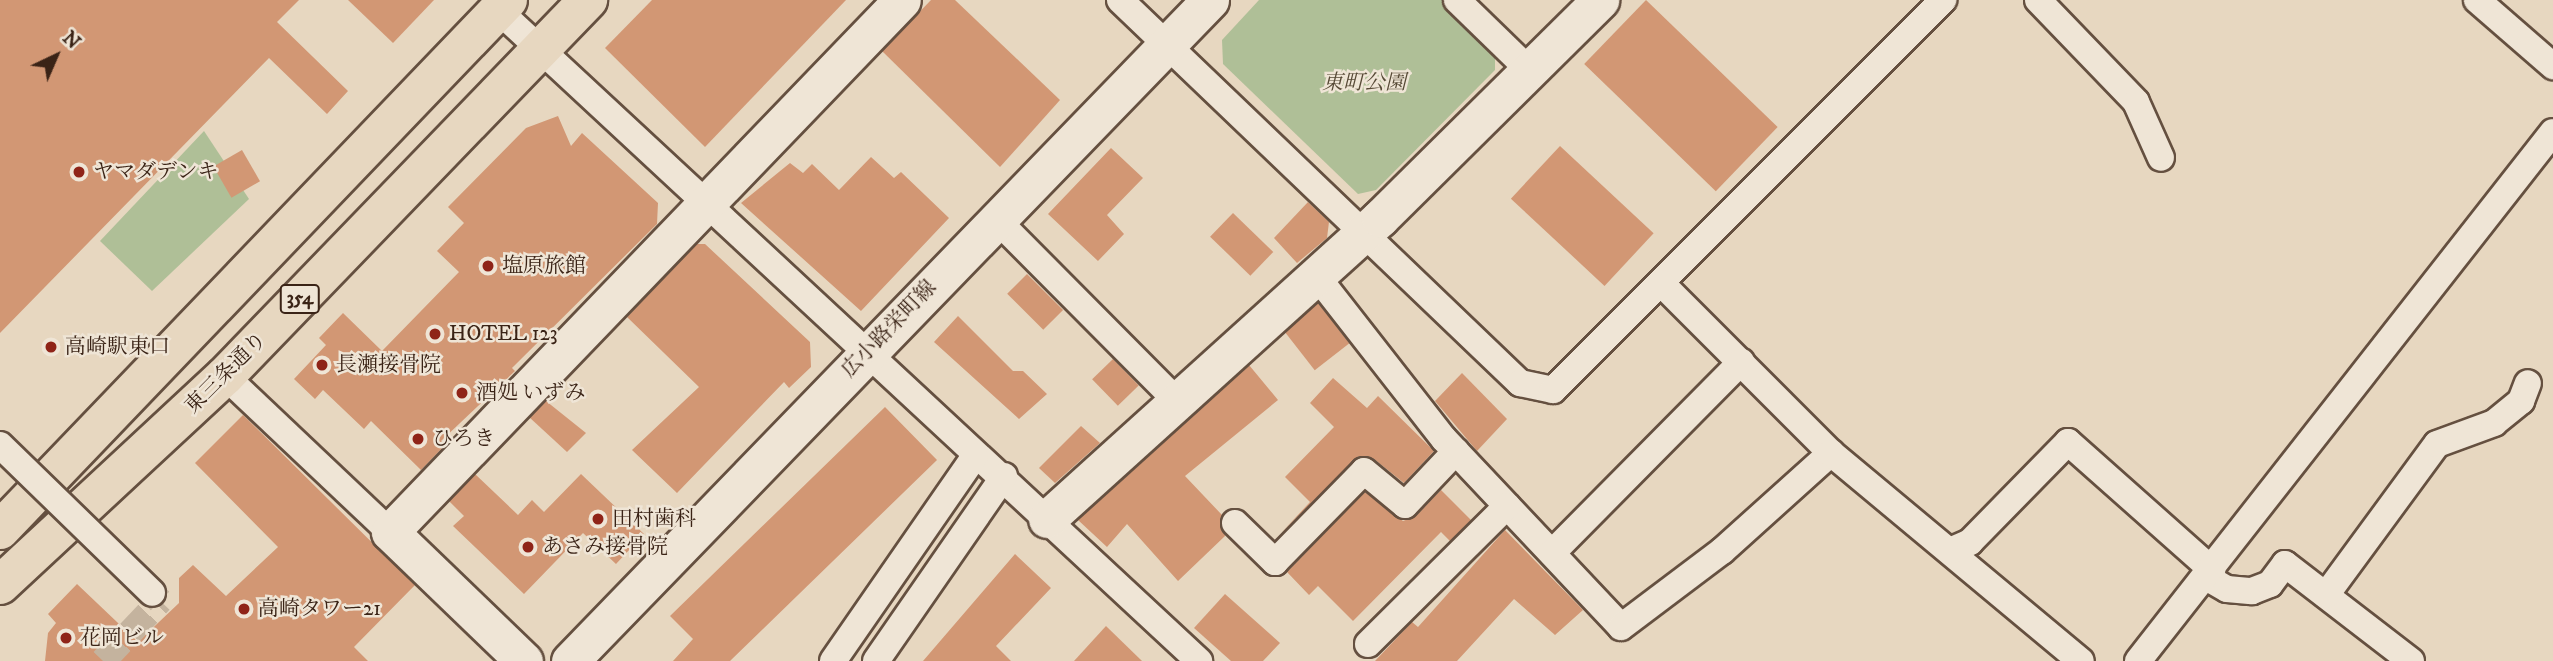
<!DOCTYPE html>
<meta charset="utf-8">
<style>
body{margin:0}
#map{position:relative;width:2553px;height:661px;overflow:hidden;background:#e7d7c0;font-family:"IM FELL DW Pica","Noto Serif JP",serif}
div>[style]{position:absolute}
.green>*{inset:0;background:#afbf97}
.building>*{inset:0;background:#d29774;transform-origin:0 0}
.street-tunnel>*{height:26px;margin-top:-13px;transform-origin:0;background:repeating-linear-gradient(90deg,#c4b39e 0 26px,transparent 0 39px)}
.roads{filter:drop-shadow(2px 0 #655040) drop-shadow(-2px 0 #655040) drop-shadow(0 2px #655040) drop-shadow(0 -2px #655040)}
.street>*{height:26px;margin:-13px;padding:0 13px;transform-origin:13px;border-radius:13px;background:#efe5d6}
.secondary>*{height:37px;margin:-18.5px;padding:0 18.5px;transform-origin:18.5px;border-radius:18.5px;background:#efe5d6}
.highway>*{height:38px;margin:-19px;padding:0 19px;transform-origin:19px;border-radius:19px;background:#e7d7c0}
.bridges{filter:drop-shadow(2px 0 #655040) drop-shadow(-2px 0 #655040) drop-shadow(0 2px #655040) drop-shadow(0 -2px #655040)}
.street-bridge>*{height:26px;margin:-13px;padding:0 13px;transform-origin:13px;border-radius:13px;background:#efe5d6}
.dots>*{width:19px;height:19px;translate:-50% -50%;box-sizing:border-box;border:4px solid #efe5d6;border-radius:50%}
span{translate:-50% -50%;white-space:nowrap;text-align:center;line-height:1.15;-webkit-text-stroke:5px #efe5d6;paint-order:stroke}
.shield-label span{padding:2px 5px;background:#efe5d6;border:2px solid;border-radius:5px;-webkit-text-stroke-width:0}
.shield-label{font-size:19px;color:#3a2316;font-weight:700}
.park-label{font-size:21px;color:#574a36;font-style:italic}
.poi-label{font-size:21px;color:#3a2316}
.left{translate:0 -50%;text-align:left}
.street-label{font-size:21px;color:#3a2316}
.north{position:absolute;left:21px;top:21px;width:70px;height:70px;-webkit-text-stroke:5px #efe5d6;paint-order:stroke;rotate:44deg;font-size:19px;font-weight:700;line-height:28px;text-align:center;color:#3a2316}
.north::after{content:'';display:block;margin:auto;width:24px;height:32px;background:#3a2316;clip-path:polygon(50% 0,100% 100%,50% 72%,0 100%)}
</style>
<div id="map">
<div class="green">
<i style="clip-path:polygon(1259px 0,1446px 0,1495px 49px,1495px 70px,1376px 190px,1358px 194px,1223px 64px,1222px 40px)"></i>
<i style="clip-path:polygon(204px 131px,249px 199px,152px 291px,100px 241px)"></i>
</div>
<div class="building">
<i style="clip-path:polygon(0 0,299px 0,277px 22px,348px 91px,327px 114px,269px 58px,0 333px)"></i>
<i style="clip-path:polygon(348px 0,434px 0,393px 43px)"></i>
<i style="clip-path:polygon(652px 0,846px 0,705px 147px,605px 48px)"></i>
<i style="clip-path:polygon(931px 0,955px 0,1060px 100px,1000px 167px,882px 51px)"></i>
<i style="left:1646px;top:0;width:183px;height:89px;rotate:44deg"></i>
<i style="clip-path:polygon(558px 116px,571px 146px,582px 133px,658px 203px,657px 224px,512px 368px,515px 371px,441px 441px,445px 445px,421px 470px,371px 421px,364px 429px,323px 390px,315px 399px,294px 379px,326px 345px,319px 338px,343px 313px,382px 351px,459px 272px,437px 251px,464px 223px,448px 207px,526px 128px)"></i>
<i style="left:1560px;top:146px;width:128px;height:72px;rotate:43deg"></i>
<i style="clip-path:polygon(1111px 148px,1143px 178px,1107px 215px,1124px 234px,1098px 261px,1048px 214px)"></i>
<i style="left:242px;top:150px;width:36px;height:33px;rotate:60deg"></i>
<i style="clip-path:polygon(871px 157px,894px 178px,901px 172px,949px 218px,861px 311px,741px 203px,790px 163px,803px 173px,812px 164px,839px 190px)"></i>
<i style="clip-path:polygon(1308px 202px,1329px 222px,1327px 238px,1297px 263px,1274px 238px)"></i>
<i style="left:1233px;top:213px;width:56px;height:33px;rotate:44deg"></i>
<i style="clip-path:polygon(696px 244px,705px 244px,810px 342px,811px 367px,789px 388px,784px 382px,677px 493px,632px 450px,699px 387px,627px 317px)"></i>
<i style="left:1027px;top:274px;width:51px;height:28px;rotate:45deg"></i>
<i style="left:1318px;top:303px;width:51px;height:44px;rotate:52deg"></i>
<i style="clip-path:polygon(958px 316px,1013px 371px,1023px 371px,1047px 394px,1019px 419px,934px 342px)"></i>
<i style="left:1113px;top:359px;width:37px;height:29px;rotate:46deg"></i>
<i style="clip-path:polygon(1249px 365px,1278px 400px,1185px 476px,1222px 515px,1225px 536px,1178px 581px,1127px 524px,1107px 547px,1078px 520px)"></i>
<i style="clip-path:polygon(1462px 373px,1507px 419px,1477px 451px,1435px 401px)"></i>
<i style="clip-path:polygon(1333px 378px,1367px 408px,1378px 396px,1434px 451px,1404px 483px,1374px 459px,1359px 456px,1282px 532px,1310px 502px,1285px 477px,1334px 427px,1310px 403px)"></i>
<i style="clip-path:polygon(546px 401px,586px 433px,567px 452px,529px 417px)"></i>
<i style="clip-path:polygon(885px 407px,937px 460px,730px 661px,673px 661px,693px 639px,670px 616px)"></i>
<i style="clip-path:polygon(243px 415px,415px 585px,354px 647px,368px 661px,45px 661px,48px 633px,56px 623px,48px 614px,77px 584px,138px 642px,179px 603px,179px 578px,193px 565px,226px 596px,278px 547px,195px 463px)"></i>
<i style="clip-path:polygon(1081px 426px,1100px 443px,1055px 483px,1039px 468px)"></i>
<i style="clip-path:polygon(475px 474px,518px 515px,532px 500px,544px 512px,581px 474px,644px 534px,616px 564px,583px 533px,524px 594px,453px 526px,464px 516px,449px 501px)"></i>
<i style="clip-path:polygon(1441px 490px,1471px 520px,1450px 541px,1441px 532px,1353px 621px,1318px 586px,1309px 595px,1287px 572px,1365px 492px,1403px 521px,1416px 516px)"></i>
<i style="clip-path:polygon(1505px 530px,1583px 610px,1555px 635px,1514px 599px,1457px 661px,1375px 661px,1412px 622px,1418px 627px)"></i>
<i style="clip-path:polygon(1015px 554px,1051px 588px,996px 646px,1011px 661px,923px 661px)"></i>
<i style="clip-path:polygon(1225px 594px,1280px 643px,1263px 661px,1231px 661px,1194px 628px)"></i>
<i style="clip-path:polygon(1106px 626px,1142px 661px,1074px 661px)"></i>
</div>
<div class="street-tunnel">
<i style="left:103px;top:661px;width:83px;rotate:-46.5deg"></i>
<i style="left:160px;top:601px;width:11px;rotate:-135deg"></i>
</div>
<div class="roads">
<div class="street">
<i style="left:1120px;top:0;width:554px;rotate:43.76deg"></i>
<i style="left:1520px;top:383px;width:34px;rotate:12deg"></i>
<i style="left:1553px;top:390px;width:552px;rotate:-45deg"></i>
<i style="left:1457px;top:0;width:102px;rotate:44.2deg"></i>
<i style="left:2038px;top:0;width:141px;rotate:46.1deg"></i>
<i style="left:2136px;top:102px;width:61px;rotate:65.9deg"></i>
<i style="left:2477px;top:0;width:101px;rotate:41deg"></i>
<i style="left:498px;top:10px;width:957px;rotate:42.88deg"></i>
<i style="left:996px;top:219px;width:255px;rotate:45.2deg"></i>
<i style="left:1315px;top:274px;width:209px;rotate:52deg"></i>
<i style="left:1444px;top:439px;width:258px;rotate:46.7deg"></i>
<i style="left:1621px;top:627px;width:126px;rotate:-37deg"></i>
<i style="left:1722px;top:551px;width:147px;rotate:-42deg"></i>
<i style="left:1661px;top:283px;width:240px;rotate:45deg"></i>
<i style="left:1831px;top:453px;width:325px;rotate:39.8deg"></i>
<i style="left:225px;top:376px;width:227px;rotate:43.4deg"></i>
<i style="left:1235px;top:523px;width:56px;rotate:44.3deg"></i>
<i style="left:1275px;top:562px;width:127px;rotate:-45.6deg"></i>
<i style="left:1364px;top:471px;width:53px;rotate:39.7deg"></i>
<i style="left:1405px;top:505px;width:74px;rotate:-46.6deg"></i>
<i style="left:1950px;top:551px;width:22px;rotate:-24deg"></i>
<i style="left:1970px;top:542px;width:140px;rotate:-45.6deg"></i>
<i style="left:2068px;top:442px;width:193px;rotate:41.6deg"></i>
<i style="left:1552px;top:553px;width:269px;rotate:-45.3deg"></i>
<i style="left:2206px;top:577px;width:24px;rotate:30deg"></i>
<i style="left:2227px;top:589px;width:25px;rotate:5deg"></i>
<i style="left:2252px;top:591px;width:19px;rotate:-21deg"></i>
<i style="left:2270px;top:584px;width:25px;rotate:-53deg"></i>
<i style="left:2285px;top:564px;width:159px;rotate:37.6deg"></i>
<i style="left:2326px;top:595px;width:187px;rotate:-53.7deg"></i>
<i style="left:2437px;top:444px;width:61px;rotate:-20.2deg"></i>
<i style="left:2494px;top:423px;width:35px;rotate:-39deg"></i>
<i style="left:2521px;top:401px;width:19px;rotate:-69deg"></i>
<i style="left:1368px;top:644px;width:196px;rotate:-44.8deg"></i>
<i style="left:833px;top:661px;width:249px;rotate:-55.3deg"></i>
<i style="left:876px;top:661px;width:225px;rotate:-55.3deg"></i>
<i style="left:2138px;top:661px;width:672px;rotate:-51.89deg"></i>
</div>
<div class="secondary">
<i style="left:1047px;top:519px;width:449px;rotate:-42.1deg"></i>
<i style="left:1380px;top:218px;width:310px;rotate:-44.7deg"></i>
<i style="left:524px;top:661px;width:186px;rotate:-136.1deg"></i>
<i style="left:390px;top:532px;width:738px;rotate:-46.1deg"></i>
<i style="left:570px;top:661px;width:920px;rotate:-45.92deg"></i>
</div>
<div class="highway">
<i style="left:0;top:530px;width:734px;rotate:-46.21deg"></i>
<i style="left:0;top:585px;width:307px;rotate:-42.9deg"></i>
<i style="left:225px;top:376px;width:523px;rotate:-46.01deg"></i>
</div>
</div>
<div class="bridges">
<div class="street-bridge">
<i style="left:0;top:445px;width:212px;rotate:44.2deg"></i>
</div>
</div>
<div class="dots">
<i style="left:79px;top:172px;background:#8f2418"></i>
<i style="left:488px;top:266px;background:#8f2418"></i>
<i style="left:435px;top:334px;background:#8f2418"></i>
<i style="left:51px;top:347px;background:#8f2418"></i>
<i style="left:322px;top:365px;background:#8f2418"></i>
<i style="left:462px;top:393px;background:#8f2418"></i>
<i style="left:418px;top:439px;background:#8f2418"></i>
<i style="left:598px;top:519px;background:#8f2418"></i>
<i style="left:528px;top:547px;background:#8f2418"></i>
<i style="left:244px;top:609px;background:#8f2418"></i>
<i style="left:66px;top:638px;background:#8f2418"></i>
</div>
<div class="shield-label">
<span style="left:300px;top:299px">354</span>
</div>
<div class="park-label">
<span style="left:1364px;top:83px">東町公園</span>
</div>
<div class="poi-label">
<span class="left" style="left:93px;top:172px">ヤマダデンキ</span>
<span class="left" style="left:502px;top:266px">塩原旅館</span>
<span class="left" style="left:449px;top:334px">HOTEL 123</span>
<span class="left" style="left:65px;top:347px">高崎駅東口</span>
<span class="left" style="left:336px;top:365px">長瀬接骨院</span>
<span class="left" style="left:476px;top:393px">酒処 いずみ</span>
<span class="left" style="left:432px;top:439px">ひろき</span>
<span class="left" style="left:612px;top:519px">田村歯科</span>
<span class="left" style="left:542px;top:547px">あさみ接骨院</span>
<span class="left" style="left:258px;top:609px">高崎タワー21</span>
<span class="left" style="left:80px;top:638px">花岡ビル</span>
</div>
<div class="street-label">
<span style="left:889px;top:329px;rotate:-46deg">広小路栄町線</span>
<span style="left:226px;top:373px;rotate:-45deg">東三条通り</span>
</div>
<div class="north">N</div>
</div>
